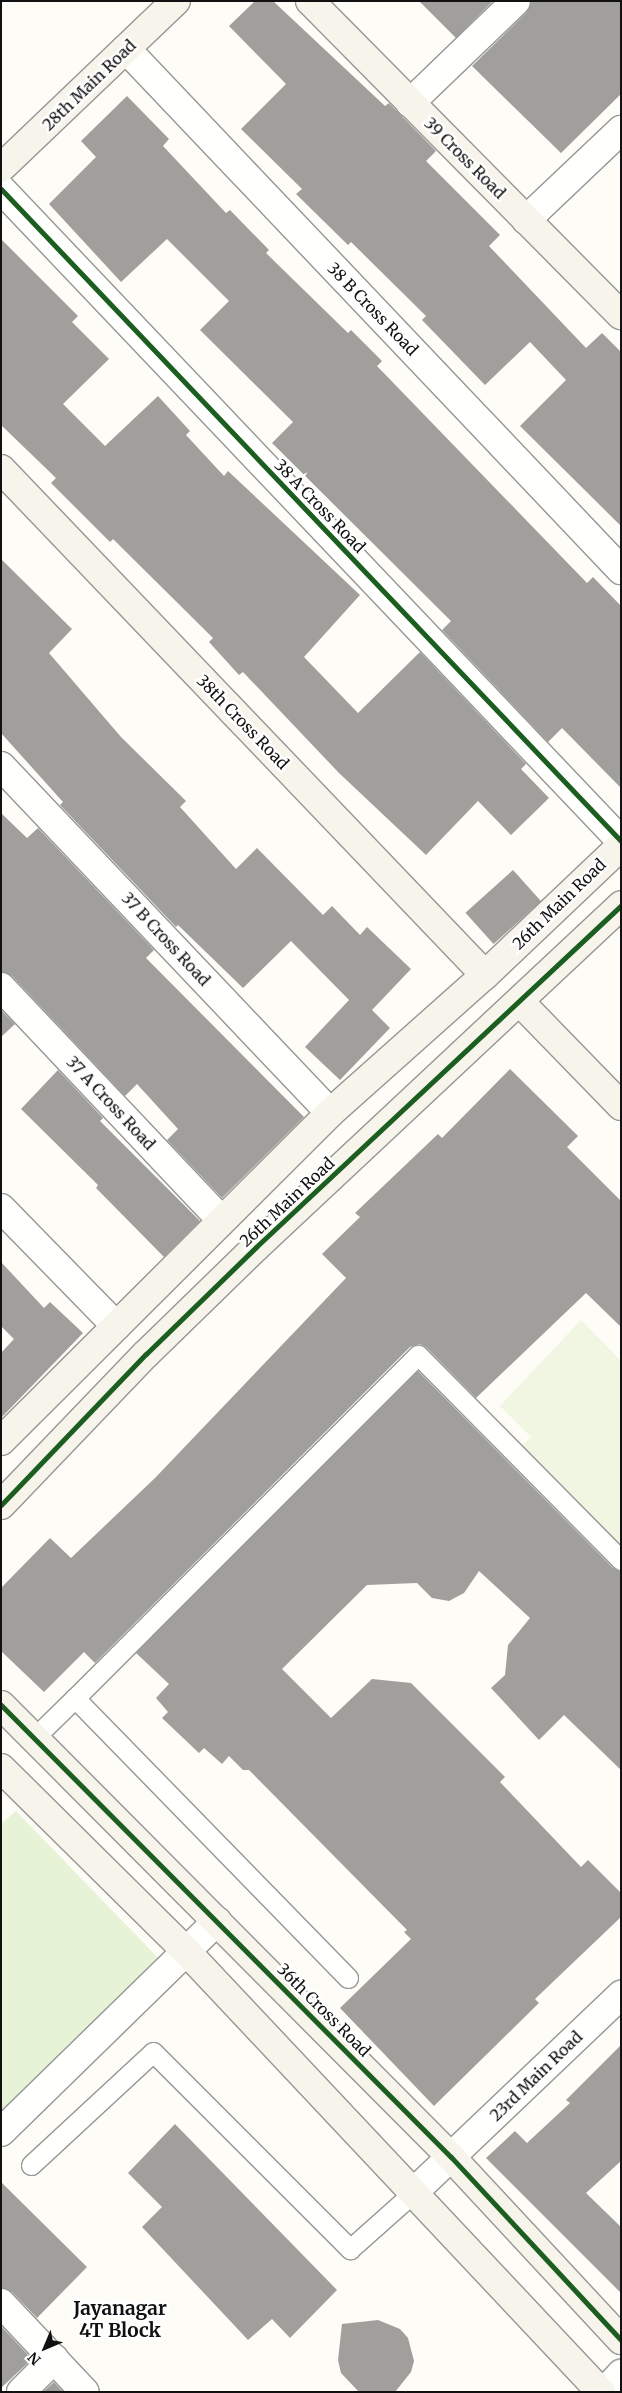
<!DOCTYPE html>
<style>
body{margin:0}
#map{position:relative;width:622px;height:2393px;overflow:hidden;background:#fdfcf7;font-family:Merriweather,serif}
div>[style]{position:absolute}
.green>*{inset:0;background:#e7f3d7}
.pitch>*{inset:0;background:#f0f6e1}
.building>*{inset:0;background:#a19f9c;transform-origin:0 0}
.roads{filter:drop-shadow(1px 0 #979795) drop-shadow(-1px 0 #979795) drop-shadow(0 1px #979795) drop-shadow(0 -1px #979795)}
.lane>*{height:19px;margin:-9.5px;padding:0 9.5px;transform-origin:9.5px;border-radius:9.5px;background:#fffffe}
.street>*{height:28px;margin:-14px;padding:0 14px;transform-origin:14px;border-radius:14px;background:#fffffe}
.secondary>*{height:28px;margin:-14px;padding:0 14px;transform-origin:14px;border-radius:14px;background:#f6f4eb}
.cycleway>*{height:5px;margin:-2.5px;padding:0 2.5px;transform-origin:2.5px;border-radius:2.5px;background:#1b5e20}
span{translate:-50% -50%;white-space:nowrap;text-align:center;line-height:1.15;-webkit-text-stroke:5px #fff;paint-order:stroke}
.street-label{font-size:16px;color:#111}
.quarter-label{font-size:19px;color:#111;font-weight:700}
.frame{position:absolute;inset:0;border:2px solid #111;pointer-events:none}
.north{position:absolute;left:20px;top:2323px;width:50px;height:50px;-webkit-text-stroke:4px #fff;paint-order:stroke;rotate:225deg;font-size:14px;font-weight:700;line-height:20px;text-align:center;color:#111}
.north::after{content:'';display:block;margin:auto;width:18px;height:22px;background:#111;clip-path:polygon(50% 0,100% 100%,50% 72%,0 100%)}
</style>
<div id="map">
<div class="green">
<i style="clip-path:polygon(16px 1811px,164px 1964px,1px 2120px,1px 1824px)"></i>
</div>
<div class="pitch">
<i style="clip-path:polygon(581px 1320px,621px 1361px,621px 1556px,517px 1450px,531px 1437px,500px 1406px)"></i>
</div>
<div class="building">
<i style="clip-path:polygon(255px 1px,273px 1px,385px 106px,389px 103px,436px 151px,426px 161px,500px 235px,489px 246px,586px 348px,602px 333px,621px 352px,621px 526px,520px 426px,566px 380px,530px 342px,485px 385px,422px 320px,426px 316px,351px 242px,348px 245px,296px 194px,302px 189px,241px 129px,286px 84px,229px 26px)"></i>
<i style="clip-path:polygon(419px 1px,493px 1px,456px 38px)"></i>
<i style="clip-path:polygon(531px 1px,621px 1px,621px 94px,561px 153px,472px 66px,527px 12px)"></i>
<i style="clip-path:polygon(127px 96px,169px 139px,163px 146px,226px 213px,230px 210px,269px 250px,266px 253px,348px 333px,351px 330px,382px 361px,377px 366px,587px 583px,593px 577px,621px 606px,621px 788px,562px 728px,548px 742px,442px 630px,451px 621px,272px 443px,293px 422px,200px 330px,229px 301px,167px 239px,121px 282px,49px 204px,96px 157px,81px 141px)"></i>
<i style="clip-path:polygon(1px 239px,78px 316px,72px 322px,109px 359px,63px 404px,105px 446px,158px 396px,190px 431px,186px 435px,224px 476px,228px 471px,360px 595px,304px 657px,358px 713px,420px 652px,526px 764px,521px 769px,549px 798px,511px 835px,478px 801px,426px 855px,339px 773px,243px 672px,239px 675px,209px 642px,213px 638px,113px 539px,110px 542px,51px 483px,56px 478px,1px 425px)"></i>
<i style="clip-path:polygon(1px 559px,72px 629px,49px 653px,121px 737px,186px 801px,180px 807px,236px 869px,257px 848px,323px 915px,332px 906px,360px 935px,367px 927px,411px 969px,372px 1010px,390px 1028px,340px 1080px,305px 1047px,349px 1000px,291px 941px,243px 988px,178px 925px,176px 927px,60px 805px,63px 802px,1px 733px)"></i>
<i style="clip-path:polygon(1px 813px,27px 838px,38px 828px,154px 950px,146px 958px,304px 1117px,222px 1198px,167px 1140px,178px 1129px,137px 1084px,125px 1096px,12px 976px,1px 972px)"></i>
<i style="left:513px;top:870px;width:42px;height:64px;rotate:48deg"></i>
<i style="clip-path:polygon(1px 1010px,15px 1024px,1px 1037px)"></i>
<i style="clip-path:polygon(510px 1069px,578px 1136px,567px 1147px,621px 1201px,621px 1327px,586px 1293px,476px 1398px,426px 1347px,420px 1344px,410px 1347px,95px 1663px,84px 1652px,44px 1692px,1px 1651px,1px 1588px,50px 1538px,71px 1558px,155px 1478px,346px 1278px,322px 1254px,360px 1217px,355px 1213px,438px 1134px,442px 1138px)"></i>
<i style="clip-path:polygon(58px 1070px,103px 1118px,100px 1121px,200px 1221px,164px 1257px,96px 1188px,98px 1185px,21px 1109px)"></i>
<i style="clip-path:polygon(1px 1262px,44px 1308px,50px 1302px,83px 1333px,1px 1418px,1px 1353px,14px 1339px,1px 1326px)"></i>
<i style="clip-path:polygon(418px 1371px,613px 1568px,621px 1571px,621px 1770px,564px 1715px,539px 1740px,491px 1688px,505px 1675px,508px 1645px,530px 1618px,479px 1571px,464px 1593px,449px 1601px,432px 1598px,417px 1583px,367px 1585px,282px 1669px,331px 1718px,372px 1679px,411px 1683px,505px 1777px,500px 1782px,581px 1867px,588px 1860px,621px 1893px,621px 1917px,535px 1999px,539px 2003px,434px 2106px,340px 2008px,411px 1939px,404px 1932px,407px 1930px,249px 1770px,243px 1770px,229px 1756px,222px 1764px,204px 1748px,199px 1753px,162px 1718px,168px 1712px,156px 1698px,169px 1684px,136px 1653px)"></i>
<i style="clip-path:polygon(621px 2045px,621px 2161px,586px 2193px,621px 2227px,621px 2293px,486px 2158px,515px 2131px,527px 2143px,570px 2103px,566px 2100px)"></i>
<i style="clip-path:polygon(175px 2124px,337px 2290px,290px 2338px,272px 2319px,248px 2340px,142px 2227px,162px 2207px,128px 2173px)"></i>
<i style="clip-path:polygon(1px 2182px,87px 2267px,37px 2318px,12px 2292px,1px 2288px)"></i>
<i style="clip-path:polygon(378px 2320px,400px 2329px,408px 2338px,414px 2361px,411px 2372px,395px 2392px,359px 2392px,341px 2373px,338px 2360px,342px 2324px)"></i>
<i style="clip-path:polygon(1px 2326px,32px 2359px,1px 2388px)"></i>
<i style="clip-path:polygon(54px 2382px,63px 2392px,43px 2392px)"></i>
</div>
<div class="roads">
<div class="lane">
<i style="left:35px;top:1737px;width:56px;rotate:-44.3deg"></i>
<i style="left:348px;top:1978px;width:391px;rotate:-134.3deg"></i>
<i style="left:75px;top:1698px;width:485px;rotate:-45deg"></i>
<i style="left:418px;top:1355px;width:289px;rotate:45.3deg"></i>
<i style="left:31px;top:2165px;width:166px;rotate:-42.8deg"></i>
<i style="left:153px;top:2052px;width:279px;rotate:45deg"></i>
<i style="left:350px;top:2249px;width:86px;rotate:-41.7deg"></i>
</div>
<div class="street">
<i style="left:126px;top:49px;width:719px;rotate:46.47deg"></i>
<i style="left:410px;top:103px;width:147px;rotate:-43.9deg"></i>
<i style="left:1px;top:189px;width:900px;rotate:46.44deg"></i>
<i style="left:526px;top:220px;width:131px;rotate:-43.5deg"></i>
<i style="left:1px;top:766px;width:478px;rotate:46.5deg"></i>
<i style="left:1px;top:987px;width:320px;rotate:46.6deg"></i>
<i style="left:1px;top:1208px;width:165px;rotate:45.7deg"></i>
<i style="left:1px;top:2132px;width:302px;rotate:-44.3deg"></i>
<i style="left:414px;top:2192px;width:286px;rotate:-43.6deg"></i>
<i style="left:1px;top:2303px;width:122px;rotate:46.7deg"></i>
<i style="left:21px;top:2392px;width:47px;rotate:-45deg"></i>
<i style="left:604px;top:2392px;width:25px;rotate:-47deg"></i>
</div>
<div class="secondary">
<i style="left:310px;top:1px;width:442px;rotate:45.3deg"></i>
<i style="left:1px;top:168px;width:242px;rotate:-43.7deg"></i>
<i style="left:1px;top:469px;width:700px;rotate:46.27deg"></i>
<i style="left:520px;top:1002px;width:145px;rotate:45.8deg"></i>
<i style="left:1px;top:1441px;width:465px;rotate:-44.9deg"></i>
<i style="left:330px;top:1113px;width:208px;rotate:-41.7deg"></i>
<i style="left:485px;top:975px;width:187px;rotate:-43.5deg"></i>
<i style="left:1px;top:1505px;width:209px;rotate:-46.2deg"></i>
<i style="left:146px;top:1354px;width:153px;rotate:-44.2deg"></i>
<i style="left:256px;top:1247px;width:500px;rotate:-43.1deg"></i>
<i style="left:1px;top:1705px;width:638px;rotate:45.13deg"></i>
<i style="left:451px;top:2157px;width:250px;rotate:47.1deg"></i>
<i style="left:1px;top:1768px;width:260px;rotate:44.7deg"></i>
<i style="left:186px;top:1951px;width:606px;rotate:46.74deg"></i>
</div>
</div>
<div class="cycleway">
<i style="left:1px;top:189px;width:900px;rotate:46.44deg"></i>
<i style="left:1px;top:1505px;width:209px;rotate:-46.2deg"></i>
<i style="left:146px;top:1354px;width:153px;rotate:-44.2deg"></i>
<i style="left:256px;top:1247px;width:500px;rotate:-43.1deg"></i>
<i style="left:1px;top:1705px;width:638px;rotate:45.13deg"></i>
<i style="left:451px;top:2157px;width:250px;rotate:47.1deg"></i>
</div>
<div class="street-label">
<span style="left:89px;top:85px;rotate:-44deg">28th Main Road</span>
<span style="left:465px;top:158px;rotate:45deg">39 Cross Road</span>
<span style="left:373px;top:309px;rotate:46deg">38 B Cross Road</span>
<span style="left:320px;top:506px;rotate:46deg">38 A Cross Road</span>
<span style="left:243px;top:722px;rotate:46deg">38th Cross Road</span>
<span style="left:559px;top:904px;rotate:-44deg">26th Main Road</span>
<span style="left:166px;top:939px;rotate:47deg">37 B Cross Road</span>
<span style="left:111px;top:1103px;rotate:47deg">37 A Cross Road</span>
<span style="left:287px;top:1202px;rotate:-43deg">26th Main Road</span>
<span style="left:324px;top:2010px;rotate:45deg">36th Cross Road</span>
<span style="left:536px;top:2076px;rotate:-44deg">23rd Main Road</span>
</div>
<div class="quarter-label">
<span style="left:120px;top:2320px">Jayanagar<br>4T Block</span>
</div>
<div class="frame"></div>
<div class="north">N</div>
</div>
